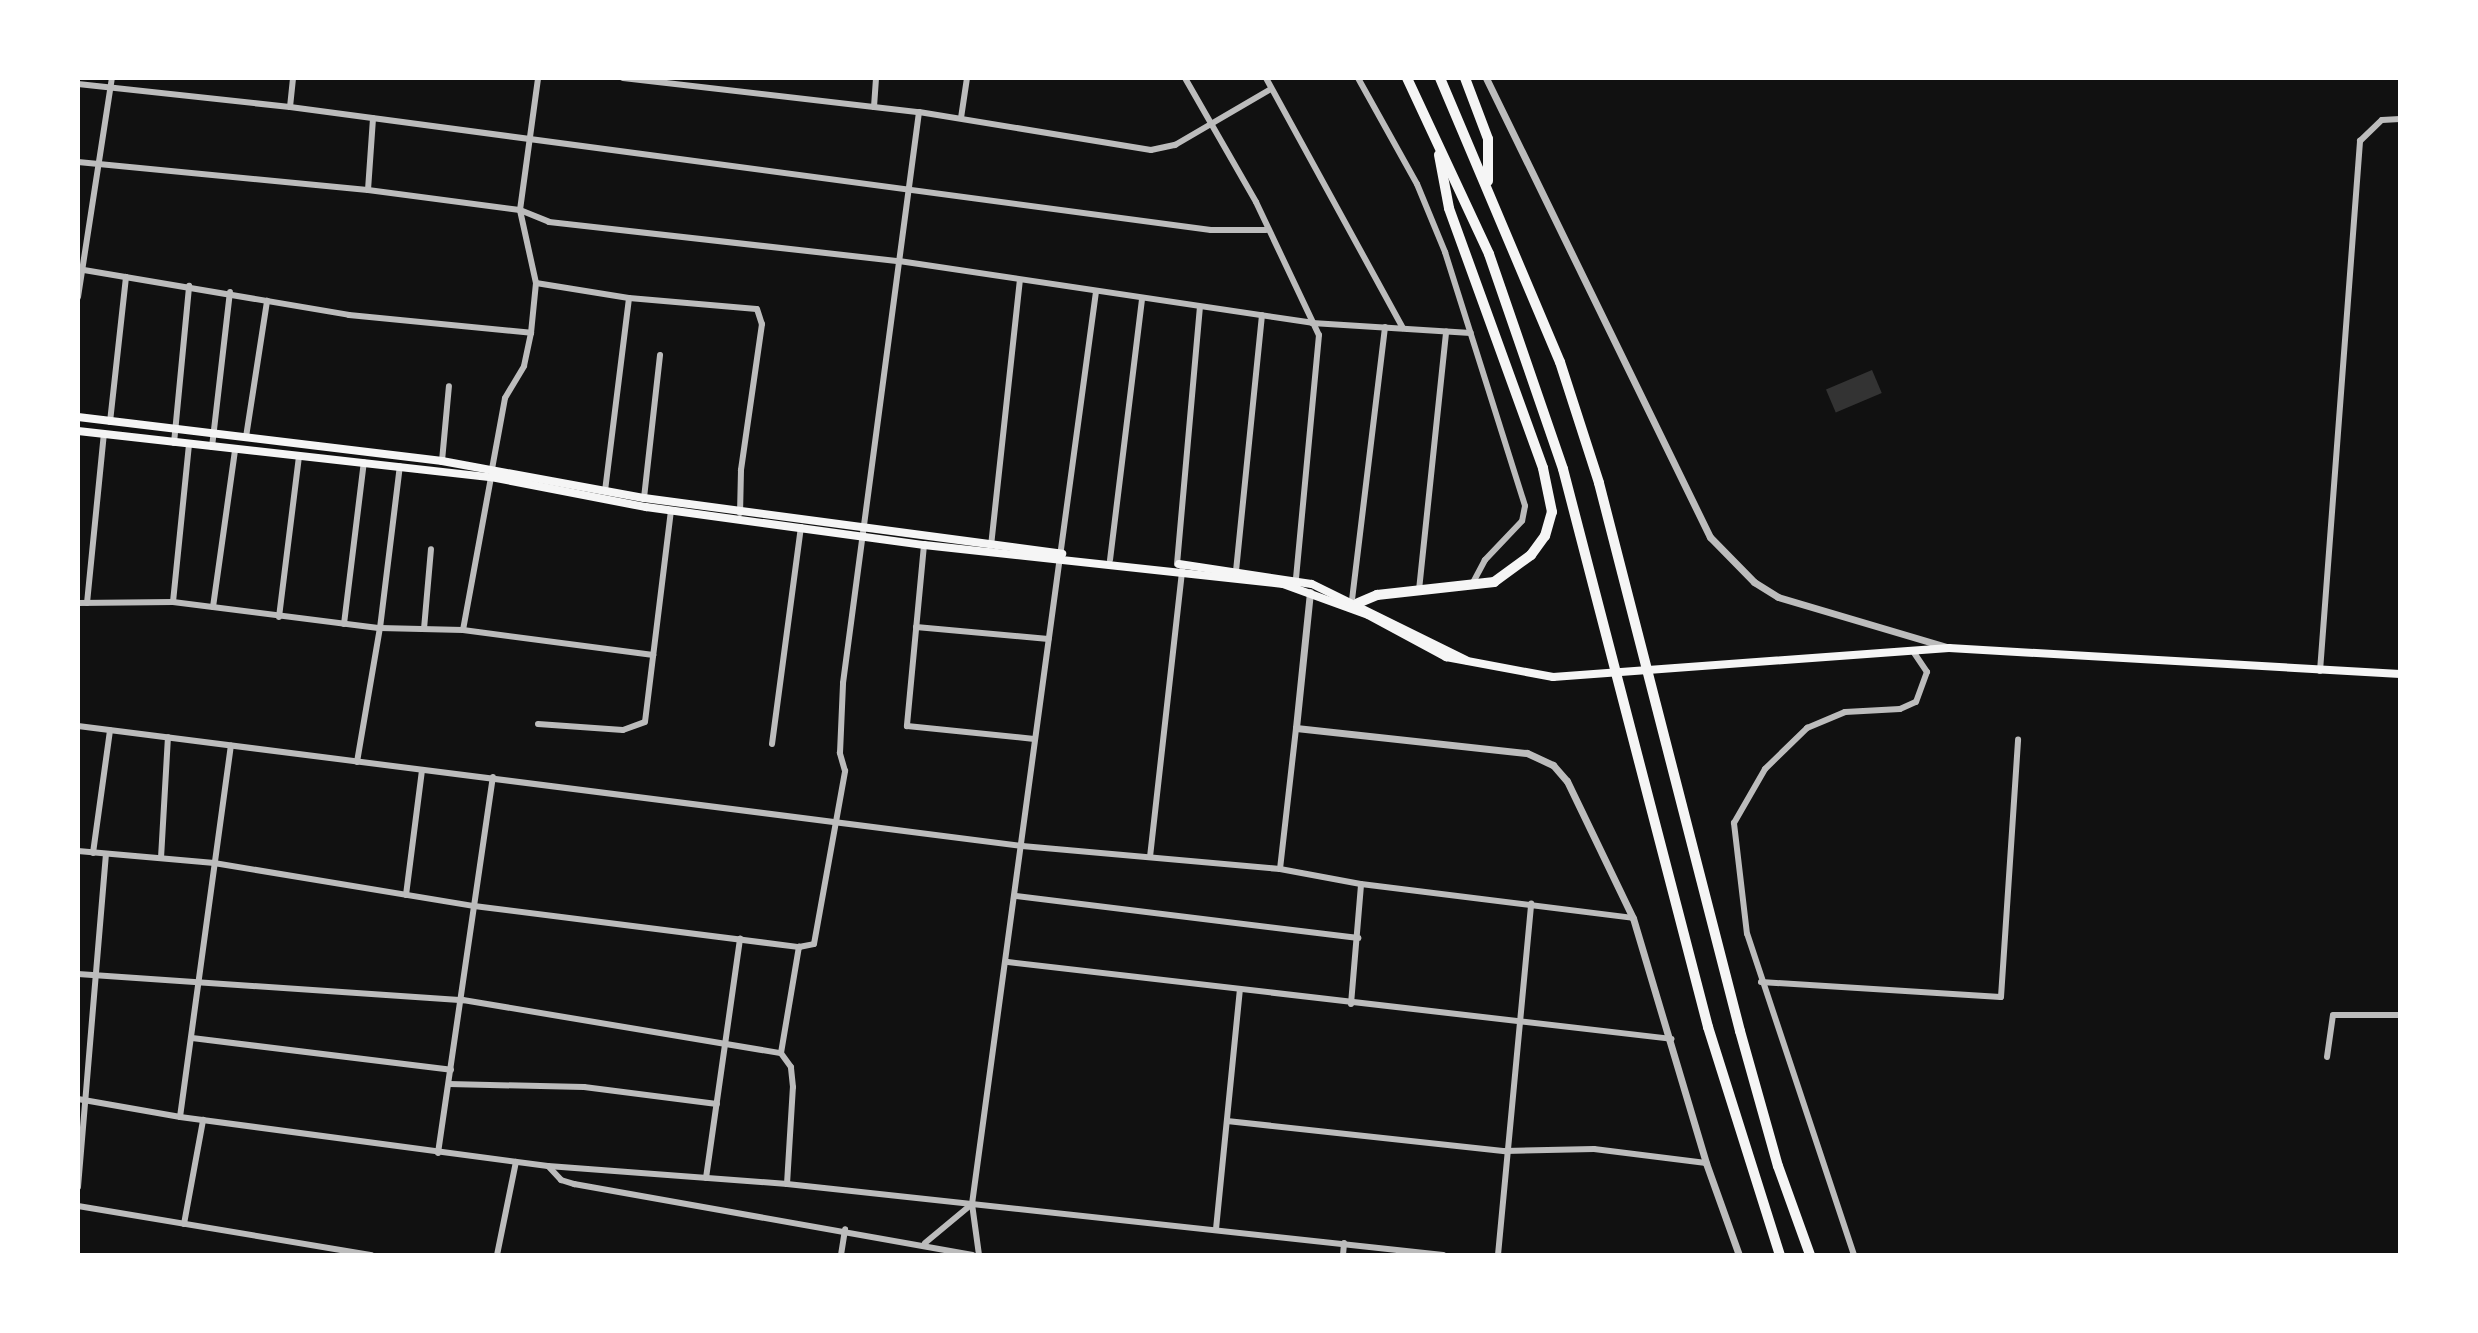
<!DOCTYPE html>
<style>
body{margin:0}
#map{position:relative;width:2478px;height:1333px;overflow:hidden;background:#111;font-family:"Exo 2",sans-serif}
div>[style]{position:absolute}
.water>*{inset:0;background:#333;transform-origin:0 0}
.minor>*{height:6px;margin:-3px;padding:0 3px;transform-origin:3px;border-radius:3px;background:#bcbcbc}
.tertiary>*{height:7px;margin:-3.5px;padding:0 3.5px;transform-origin:3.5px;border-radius:3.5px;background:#bcbcbc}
.secondary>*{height:8px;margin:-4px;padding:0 4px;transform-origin:4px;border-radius:4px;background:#f5f5f5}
.trunk>*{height:10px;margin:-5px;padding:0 5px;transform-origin:5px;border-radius:5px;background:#f5f5f5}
span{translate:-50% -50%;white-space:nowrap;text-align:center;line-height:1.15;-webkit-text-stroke:6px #fff;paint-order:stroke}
.frame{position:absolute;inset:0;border:80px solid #fff;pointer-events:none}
</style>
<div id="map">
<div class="water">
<i style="left:1872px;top:370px;width:25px;height:50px;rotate:67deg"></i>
</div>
<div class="minor">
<i style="left:623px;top:78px;width:298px;rotate:6.6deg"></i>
<i style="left:919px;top:112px;width:235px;rotate:9.3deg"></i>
<i style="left:1151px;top:150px;width:25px;rotate:-12deg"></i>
<i style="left:1175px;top:145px;width:111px;rotate:-30.3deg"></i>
<i style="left:1185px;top:78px;width:143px;rotate:60.2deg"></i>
<i style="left:1256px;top:202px;width:147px;rotate:64.7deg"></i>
<i style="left:1319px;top:335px;width:245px;rotate:95.4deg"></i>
<i style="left:1266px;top:78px;width:285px;rotate:61.3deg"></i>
<i style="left:1358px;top:78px;width:121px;rotate:60.9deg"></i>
<i style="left:1417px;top:184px;width:74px;rotate:67.6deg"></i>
<i style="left:1445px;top:252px;width:266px;rotate:72.5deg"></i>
<i style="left:1525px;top:506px;width:15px;rotate:101deg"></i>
<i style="left:1522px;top:521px;width:54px;rotate:133.5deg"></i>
<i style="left:1485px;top:560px;width:26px;rotate:118deg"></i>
<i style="left:78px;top:84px;width:213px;rotate:6.2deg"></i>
<i style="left:290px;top:107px;width:929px;rotate:7.61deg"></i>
<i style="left:1211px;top:230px;width:55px"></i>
<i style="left:290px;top:107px;width:29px;rotate:-84deg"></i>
<i style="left:874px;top:107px;width:29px;rotate:-86deg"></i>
<i style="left:961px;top:118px;width:40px;rotate:-81.5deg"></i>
<i style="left:78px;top:162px;width:291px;rotate:5.5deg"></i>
<i style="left:368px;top:190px;width:153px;rotate:7.5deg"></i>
<i style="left:520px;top:210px;width:31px;rotate:22deg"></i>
<i style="left:549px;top:222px;width:352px;rotate:6.4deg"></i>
<i style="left:899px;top:261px;width:418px;rotate:8.5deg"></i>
<i style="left:1312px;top:323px;width:159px;rotate:3.6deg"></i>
<i style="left:368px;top:190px;width:72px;rotate:-86deg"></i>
<i style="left:78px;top:269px;width:275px;rotate:9.6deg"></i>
<i style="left:349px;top:315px;width:183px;rotate:5.6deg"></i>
<i style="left:536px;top:283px;width:94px;rotate:9.2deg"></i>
<i style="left:629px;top:298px;width:128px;rotate:4.9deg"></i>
<i style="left:757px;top:309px;width:16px;rotate:72deg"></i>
<i style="left:762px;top:324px;width:148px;rotate:98.2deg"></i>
<i style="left:741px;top:470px;width:43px;rotate:91.3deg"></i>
<i style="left:78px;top:297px;width:222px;rotate:-81.2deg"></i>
<i style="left:110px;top:422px;width:146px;rotate:-83.7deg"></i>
<i style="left:246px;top:437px;width:138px;rotate:-81.2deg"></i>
<i style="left:174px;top:443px;width:158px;rotate:-84.5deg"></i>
<i style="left:212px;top:447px;width:156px;rotate:-83.4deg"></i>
<i style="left:442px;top:461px;width:75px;rotate:-84.7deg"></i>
<i style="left:492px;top:469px;width:72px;rotate:-79.6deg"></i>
<i style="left:505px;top:398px;width:37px;rotate:-59deg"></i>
<i style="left:524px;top:366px;width:34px;rotate:-78deg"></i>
<i style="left:531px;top:333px;width:50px;rotate:-84.3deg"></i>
<i style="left:536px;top:283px;width:75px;rotate:-102.4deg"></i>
<i style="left:520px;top:210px;width:133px;rotate:-82.2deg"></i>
<i style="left:605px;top:491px;width:194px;rotate:-82.9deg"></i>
<i style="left:644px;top:498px;width:144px;rotate:-83.6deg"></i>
<i style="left:924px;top:545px;width:182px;rotate:95.4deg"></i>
<i style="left:907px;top:726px;width:128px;rotate:5.8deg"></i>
<i style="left:991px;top:546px;width:267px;rotate:-83.8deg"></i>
<i style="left:1110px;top:560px;width:263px;rotate:-83deg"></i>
<i style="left:1177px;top:564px;width:258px;rotate:-84.9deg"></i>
<i style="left:1236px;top:571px;width:257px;rotate:-84.2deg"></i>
<i style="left:1419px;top:590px;width:260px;rotate:-84deg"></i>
<i style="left:1352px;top:600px;width:275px;rotate:-83.1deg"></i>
<i style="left:173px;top:602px;width:158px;rotate:-84.2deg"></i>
<i style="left:78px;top:603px;width:95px;rotate:-0.6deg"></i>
<i style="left:173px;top:602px;width:209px;rotate:7.2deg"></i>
<i style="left:380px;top:628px;width:83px;rotate:1.4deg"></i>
<i style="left:463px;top:630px;width:192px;rotate:7.5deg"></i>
<i style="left:87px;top:603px;width:170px;rotate:-84.3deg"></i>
<i style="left:213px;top:607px;width:158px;rotate:-82deg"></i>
<i style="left:279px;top:617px;width:162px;rotate:-82.9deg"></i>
<i style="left:344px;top:624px;width:163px;rotate:-83deg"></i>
<i style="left:916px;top:627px;width:133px;rotate:5.2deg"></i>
<i style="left:424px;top:629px;width:80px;rotate:-85deg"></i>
<i style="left:463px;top:630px;width:156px;rotate:-79.6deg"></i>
<i style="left:2320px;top:671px;width:532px;rotate:-85.68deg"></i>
<i style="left:2360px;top:141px;width:30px;rotate:-44deg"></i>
<i style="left:2382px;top:120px;width:18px;rotate:-3deg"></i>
<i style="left:538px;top:724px;width:85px;rotate:4deg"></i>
<i style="left:623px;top:730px;width:23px;rotate:-20deg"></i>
<i style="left:645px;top:722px;width:213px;rotate:-83deg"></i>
<i style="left:78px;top:726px;width:952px;rotate:7.24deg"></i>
<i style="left:1022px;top:846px;width:259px;rotate:5.1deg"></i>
<i style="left:1280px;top:869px;width:82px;rotate:10.5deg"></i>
<i style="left:1361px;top:884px;width:274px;rotate:7.1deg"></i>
<i style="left:772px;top:744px;width:219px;rotate:-82.4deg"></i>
<i style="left:357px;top:762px;width:136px;rotate:-80.3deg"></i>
<i style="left:380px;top:628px;width:163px;rotate:-83deg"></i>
<i style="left:78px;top:851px;width:137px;rotate:5deg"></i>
<i style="left:214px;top:863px;width:264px;rotate:9.4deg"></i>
<i style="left:474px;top:906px;width:328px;rotate:7.2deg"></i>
<i style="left:799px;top:947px;width:15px;rotate:-11deg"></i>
<i style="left:814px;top:944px;width:176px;rotate:-79.8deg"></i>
<i style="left:845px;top:771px;width:19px;rotate:-106deg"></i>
<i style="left:840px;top:753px;width:70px;rotate:-87.5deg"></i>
<i style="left:843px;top:683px;width:576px;rotate:-82.42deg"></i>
<i style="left:93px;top:853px;width:124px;rotate:-82.1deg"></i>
<i style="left:1150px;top:857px;width:289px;rotate:-83.6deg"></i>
<i style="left:161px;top:858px;width:121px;rotate:-86.7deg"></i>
<i style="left:1280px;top:869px;width:142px;rotate:-83.5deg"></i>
<i style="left:406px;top:895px;width:126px;rotate:-82.7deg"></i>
<i style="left:1016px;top:896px;width:345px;rotate:7deg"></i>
<i style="left:1008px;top:962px;width:668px;rotate:6.61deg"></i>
<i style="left:78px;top:974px;width:386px;rotate:3.9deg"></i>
<i style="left:463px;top:1000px;width:322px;rotate:9.5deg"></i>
<i style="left:1761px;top:982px;width:240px;rotate:3.6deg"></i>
<i style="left:2001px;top:997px;width:258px;rotate:-86.2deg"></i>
<i style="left:1351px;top:1004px;width:120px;rotate:-85.2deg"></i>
<i style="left:192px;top:1038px;width:261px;rotate:7deg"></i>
<i style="left:2327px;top:1057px;width:42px;rotate:-81.9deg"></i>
<i style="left:2333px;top:1015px;width:67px"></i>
<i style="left:449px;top:1084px;width:135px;rotate:1.3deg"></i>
<i style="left:584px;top:1087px;width:134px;rotate:7.3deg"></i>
<i style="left:78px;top:1099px;width:104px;rotate:10deg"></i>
<i style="left:180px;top:1117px;width:371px;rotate:7.6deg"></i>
<i style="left:548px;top:1166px;width:240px;rotate:4.3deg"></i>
<i style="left:787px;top:1184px;width:660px;rotate:6.18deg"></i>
<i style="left:180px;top:1117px;width:375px;rotate:-82.2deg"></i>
<i style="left:1227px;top:1121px;width:280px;rotate:6.2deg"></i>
<i style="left:1505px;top:1151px;width:89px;rotate:-1.3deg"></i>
<i style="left:1594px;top:1149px;width:113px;rotate:7.1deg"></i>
<i style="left:438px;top:1153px;width:380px;rotate:-81.7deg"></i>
<i style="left:549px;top:1167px;width:18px;rotate:47deg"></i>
<i style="left:561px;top:1180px;width:14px;rotate:17deg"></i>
<i style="left:574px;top:1184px;width:405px;rotate:10.1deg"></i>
<i style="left:706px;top:1178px;width:242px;rotate:-81.9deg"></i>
<i style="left:787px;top:1184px;width:97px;rotate:-86.5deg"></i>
<i style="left:793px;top:1087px;width:20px;rotate:-96deg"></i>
<i style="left:791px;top:1067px;width:17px;rotate:-126deg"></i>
<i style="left:781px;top:1053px;width:108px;rotate:-80.4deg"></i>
<i style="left:78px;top:1187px;width:332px;rotate:-85.2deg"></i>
<i style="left:78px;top:1206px;width:298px;rotate:9.5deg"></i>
<i style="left:184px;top:1224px;width:106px;rotate:-79.6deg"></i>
<i style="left:1216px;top:1229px;width:240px;rotate:-84.3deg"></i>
<i style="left:925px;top:1243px;width:61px;rotate:-39.7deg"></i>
<i style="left:497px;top:1255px;width:95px;rotate:-78.5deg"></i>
<i style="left:841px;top:1255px;width:26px;rotate:-81deg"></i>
<i style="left:979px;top:1255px;width:51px;rotate:-97.8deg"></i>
<i style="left:972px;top:1204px;width:920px;rotate:-82.26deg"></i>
<i style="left:1343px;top:1255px;width:12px;rotate:-85deg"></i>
<i style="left:1498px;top:1255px;width:353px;rotate:-84.6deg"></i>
<i style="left:1854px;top:1255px;width:338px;rotate:-108.4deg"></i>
<i style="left:1747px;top:934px;width:112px;rotate:-96.7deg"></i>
<i style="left:1734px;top:823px;width:62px;rotate:-60.1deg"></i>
<i style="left:1765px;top:769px;width:59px;rotate:-44.3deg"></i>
<i style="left:1807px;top:728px;width:41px;rotate:-22.8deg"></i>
<i style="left:1845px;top:712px;width:55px;rotate:-3.1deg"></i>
<i style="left:1900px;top:709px;width:17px;rotate:-24deg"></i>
<i style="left:1916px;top:702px;width:32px;rotate:-70deg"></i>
<i style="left:1927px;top:672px;width:25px;rotate:-124deg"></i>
</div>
<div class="tertiary">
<i style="left:1486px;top:78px;width:511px;rotate:63.99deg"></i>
<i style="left:1710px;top:537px;width:63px;rotate:45.6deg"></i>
<i style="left:1754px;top:582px;width:28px;rotate:32deg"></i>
<i style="left:1778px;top:597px;width:176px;rotate:16.5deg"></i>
<i style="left:1310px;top:592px;width:137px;rotate:95.9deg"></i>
<i style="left:1296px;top:728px;width:232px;rotate:6.2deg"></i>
<i style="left:1527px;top:753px;width:29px;rotate:25deg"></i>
<i style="left:1553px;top:765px;width:21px;rotate:49deg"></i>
<i style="left:1567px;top:781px;width:152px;rotate:64.3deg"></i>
<i style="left:1633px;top:918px;width:256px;rotate:73.4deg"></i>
<i style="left:1706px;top:1163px;width:98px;rotate:70.3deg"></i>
</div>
<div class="secondary">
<i style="left:78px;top:417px;width:367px;rotate:6.9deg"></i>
<i style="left:442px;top:461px;width:205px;rotate:10.4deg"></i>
<i style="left:644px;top:498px;width:422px;rotate:7.6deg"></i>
<i style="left:78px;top:431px;width:416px;rotate:6.4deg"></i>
<i style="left:491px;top:477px;width:158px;rotate:11deg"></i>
<i style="left:646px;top:507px;width:281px;rotate:7.8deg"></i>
<i style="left:924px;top:545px;width:361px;rotate:6.2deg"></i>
<i style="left:1283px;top:584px;width:90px;rotate:20deg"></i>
<i style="left:1368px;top:615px;width:89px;rotate:28.3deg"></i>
<i style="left:1446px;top:657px;width:109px;rotate:10.6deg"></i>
<i style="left:1553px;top:677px;width:397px;rotate:-4.2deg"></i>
<i style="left:1949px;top:648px;width:452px;rotate:3.3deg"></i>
<i style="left:1179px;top:564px;width:134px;rotate:8.6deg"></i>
<i style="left:1312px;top:584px;width:172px;rotate:26.3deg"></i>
</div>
<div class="trunk">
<i style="left:1407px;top:78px;width:194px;rotate:65deg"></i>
<i style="left:1489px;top:254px;width:227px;rotate:71deg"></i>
<i style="left:1563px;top:469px;width:577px;rotate:75.43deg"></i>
<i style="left:1708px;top:1027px;width:239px;rotate:72.5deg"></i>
<i style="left:1440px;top:78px;width:308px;rotate:67.1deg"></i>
<i style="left:1560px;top:362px;width:127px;rotate:72.1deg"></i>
<i style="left:1599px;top:483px;width:566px;rotate:75.57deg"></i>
<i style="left:1740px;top:1031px;width:140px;rotate:74.3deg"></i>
<i style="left:1778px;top:1166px;width:95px;rotate:70.2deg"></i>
<i style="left:1465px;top:78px;width:65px;rotate:69.3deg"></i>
<i style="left:1488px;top:139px;width:42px;rotate:90deg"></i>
<i style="left:1358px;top:603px;width:21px;rotate:-23deg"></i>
<i style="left:1377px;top:595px;width:118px;rotate:-6.3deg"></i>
<i style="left:1494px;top:582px;width:46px;rotate:-36.1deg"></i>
<i style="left:1531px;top:555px;width:24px;rotate:-54deg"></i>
<i style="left:1545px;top:536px;width:25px;rotate:-74deg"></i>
<i style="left:1552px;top:512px;width:45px;rotate:-101.6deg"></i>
<i style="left:1543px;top:468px;width:276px;rotate:-109.9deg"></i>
<i style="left:1449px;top:208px;width:54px;rotate:-100.7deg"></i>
</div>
<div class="frame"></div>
</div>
